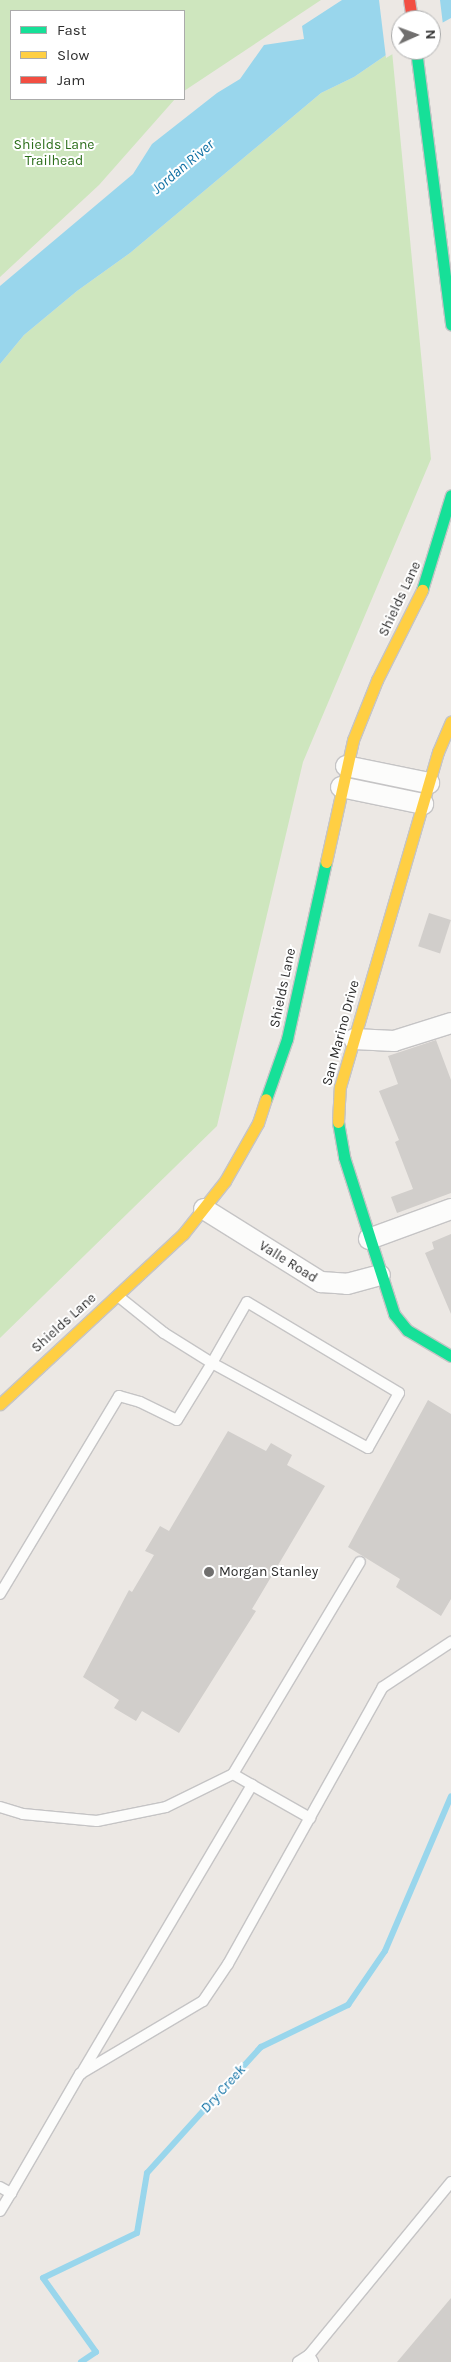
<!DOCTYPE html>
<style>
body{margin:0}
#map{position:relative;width:451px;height:2362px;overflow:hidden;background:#ece8e4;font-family:Karla,sans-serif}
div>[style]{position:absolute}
.green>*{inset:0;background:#cee6be}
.water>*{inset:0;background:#99d6ec}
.pier>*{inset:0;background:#ece8e4}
.stream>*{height:6px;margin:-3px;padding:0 3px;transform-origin:3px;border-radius:3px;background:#99d6ec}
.building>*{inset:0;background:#d1cecb;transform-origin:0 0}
.roads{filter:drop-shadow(1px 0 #c5c4c5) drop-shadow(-1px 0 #c5c4c5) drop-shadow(0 1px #c5c4c5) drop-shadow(0 -1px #c5c4c5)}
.lane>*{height:10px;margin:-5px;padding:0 5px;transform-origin:5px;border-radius:5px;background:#fcfcfb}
.street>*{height:20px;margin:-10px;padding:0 10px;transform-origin:10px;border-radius:10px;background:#fcfcfb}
.fast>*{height:11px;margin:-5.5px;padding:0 5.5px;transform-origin:5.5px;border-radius:5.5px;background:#16e098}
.slow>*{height:11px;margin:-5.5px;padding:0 5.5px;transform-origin:5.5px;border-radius:5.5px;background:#ffcf43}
.jam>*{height:11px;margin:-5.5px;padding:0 5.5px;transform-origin:5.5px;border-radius:5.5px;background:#f24e42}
.dots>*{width:14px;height:14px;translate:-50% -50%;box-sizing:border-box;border:2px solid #fff;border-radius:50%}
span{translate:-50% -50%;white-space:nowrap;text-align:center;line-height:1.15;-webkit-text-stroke:4px #fff;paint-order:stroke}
.park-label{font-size:14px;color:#2c6e1b}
.street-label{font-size:14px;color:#2e2e2e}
.poi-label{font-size:14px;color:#2e2e2e}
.left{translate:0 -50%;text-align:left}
.water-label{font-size:15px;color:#0d6fa3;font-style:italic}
.legend{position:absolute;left:10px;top:10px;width:175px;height:90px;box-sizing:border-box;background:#fff;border:1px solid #ababab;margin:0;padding:6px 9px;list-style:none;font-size:15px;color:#2e2e2e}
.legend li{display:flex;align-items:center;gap:10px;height:25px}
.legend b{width:25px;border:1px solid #ababab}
.north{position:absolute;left:391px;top:10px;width:50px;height:50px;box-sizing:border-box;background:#fff;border:1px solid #ababab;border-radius:50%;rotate:88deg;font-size:14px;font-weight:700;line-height:20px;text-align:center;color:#2e2e2e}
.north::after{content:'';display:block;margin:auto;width:18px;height:22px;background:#706f6e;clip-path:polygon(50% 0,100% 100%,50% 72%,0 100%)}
</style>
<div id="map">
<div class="green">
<i style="clip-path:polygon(0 0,321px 0,184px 91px,184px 11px,11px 11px,11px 99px,175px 99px,99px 185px,0 277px)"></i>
<i style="clip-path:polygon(392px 51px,431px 459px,303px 762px,217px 1126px,0 1338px,0 364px,24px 335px,77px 291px,130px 253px,321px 93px,354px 77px)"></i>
</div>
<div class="water">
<i style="clip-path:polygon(342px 0,451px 0,451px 18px,431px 29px,431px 20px,401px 20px,392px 51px,354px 77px,321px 93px,130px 253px,77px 291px,24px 335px,0 364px,0 286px,133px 174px,152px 144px,217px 93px,240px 79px,264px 45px,304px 39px,302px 26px)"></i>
</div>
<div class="pier">
<i style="clip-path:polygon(379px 0,440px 0,443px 25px,431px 32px,431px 20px,401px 20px,401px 49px,386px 58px)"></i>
</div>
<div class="stream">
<i style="left:81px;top:2362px;width:18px;rotate:-34deg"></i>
<i style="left:96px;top:2352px;width:91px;rotate:-125.6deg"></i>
<i style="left:43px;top:2278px;width:104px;rotate:-25.6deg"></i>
<i style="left:137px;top:2233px;width:61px;rotate:-80.5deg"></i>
<i style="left:147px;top:2173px;width:170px;rotate:-47.9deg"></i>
<i style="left:261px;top:2047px;width:97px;rotate:-25.8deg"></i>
<i style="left:348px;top:2005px;width:65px;rotate:-55.6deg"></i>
<i style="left:385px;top:1951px;width:168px;rotate:-66.9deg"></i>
</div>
<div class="building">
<i style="left:429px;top:913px;width:23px;height:35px;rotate:18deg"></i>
<i style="clip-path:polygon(436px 1040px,451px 1080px,451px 1193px,397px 1213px,391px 1197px,413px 1189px,395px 1142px,399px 1140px,379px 1091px,398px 1084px,388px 1056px)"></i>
<i style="clip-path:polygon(451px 1234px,451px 1314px,425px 1253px,434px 1249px,432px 1242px)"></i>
<i style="clip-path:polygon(428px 1400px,451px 1414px,451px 1599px,441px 1616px,396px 1587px,400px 1579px,348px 1547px)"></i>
<i style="clip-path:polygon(228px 1431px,266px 1451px,271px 1443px,292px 1455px,287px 1465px,325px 1486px,252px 1609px,256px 1611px,179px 1733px,142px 1711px,136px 1721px,114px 1708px,119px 1700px,83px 1677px,129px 1590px,132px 1592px,154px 1555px,145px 1551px,160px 1526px,169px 1531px)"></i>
<i style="clip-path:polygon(451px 2298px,451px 2362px,397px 2362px)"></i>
</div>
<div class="roads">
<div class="lane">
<i style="left:247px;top:1302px;width:177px;rotate:30.9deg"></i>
<i style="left:399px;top:1393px;width:63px;rotate:119.4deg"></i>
<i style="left:368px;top:1448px;width:178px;rotate:-151.4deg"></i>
<i style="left:212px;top:1363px;width:70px;rotate:-60.2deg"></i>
<i style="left:0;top:1594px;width:231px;rotate:-59deg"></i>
<i style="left:119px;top:1396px;width:22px;rotate:16deg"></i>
<i style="left:140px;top:1402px;width:41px;rotate:25.9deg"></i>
<i style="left:177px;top:1420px;width:67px;rotate:-58.4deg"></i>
<i style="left:212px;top:1363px;width:57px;rotate:-148deg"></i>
<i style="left:164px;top:1333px;width:59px;rotate:-141.2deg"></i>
<i style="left:233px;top:1774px;width:247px;rotate:-59.1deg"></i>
<i style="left:0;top:1807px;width:24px;rotate:17deg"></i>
<i style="left:23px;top:1814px;width:74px;rotate:5.4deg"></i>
<i style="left:97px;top:1821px;width:70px;rotate:-11.5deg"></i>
<i style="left:166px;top:1807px;width:75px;rotate:-26.2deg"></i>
<i style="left:233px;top:1774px;width:22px;rotate:30deg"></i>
<i style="left:81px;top:2074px;width:336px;rotate:-59.4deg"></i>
<i style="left:252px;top:1785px;width:67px;rotate:29.6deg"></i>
<i style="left:0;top:2187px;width:13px;rotate:29deg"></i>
<i style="left:11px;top:2193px;width:21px;rotate:121deg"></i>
<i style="left:11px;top:2193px;width:138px;rotate:-59.9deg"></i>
<i style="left:80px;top:2074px;width:143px;rotate:-30.7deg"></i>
<i style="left:203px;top:2001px;width:45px;rotate:-56deg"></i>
<i style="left:228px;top:1964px;width:317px;rotate:-60.8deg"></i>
<i style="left:383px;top:1687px;width:82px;rotate:-33.5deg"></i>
<i style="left:298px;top:2362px;width:13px;rotate:-32deg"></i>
<i style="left:313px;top:2362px;width:8px;rotate:-120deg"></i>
<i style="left:309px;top:2355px;width:224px;rotate:-50.6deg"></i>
</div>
<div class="street">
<i style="left:346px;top:766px;width:85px;rotate:11.6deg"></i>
<i style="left:341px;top:787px;width:84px;rotate:11.7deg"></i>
<i style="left:354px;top:1039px;width:40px;rotate:2.9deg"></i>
<i style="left:394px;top:1041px;width:60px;rotate:-17.5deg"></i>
<i style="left:204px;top:1209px;width:138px;rotate:32deg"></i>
<i style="left:321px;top:1282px;width:26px;rotate:4deg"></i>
<i style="left:347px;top:1284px;width:34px;rotate:-15deg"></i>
<i style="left:369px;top:1239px;width:87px;rotate:-20.1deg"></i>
</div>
<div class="fast">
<i style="left:416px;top:50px;width:277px;rotate:82.7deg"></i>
<i style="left:422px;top:590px;width:99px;rotate:-73deg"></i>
<i style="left:266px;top:1099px;width:64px;rotate:-70.7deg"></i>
<i style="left:287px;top:1039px;width:181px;rotate:-77.6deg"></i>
<i style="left:338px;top:1122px;width:36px;rotate:80deg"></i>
<i style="left:344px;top:1157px;width:165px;rotate:72.3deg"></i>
<i style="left:394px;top:1314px;width:21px;rotate:51deg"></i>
<i style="left:407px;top:1330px;width:51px;rotate:30.6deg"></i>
</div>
<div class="slow">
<i style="left:326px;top:862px;width:125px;rotate:-77.5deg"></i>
<i style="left:353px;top:740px;width:65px;rotate:-68.2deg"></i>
<i style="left:377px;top:680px;width:101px;rotate:-63.4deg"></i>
<i style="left:338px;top:1122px;width:35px;rotate:-87deg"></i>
<i style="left:340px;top:1087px;width:349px;rotate:-73.7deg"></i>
<i style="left:438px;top:752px;width:33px;rotate:-67deg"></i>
<i style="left:0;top:1404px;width:250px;rotate:-42.9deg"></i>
<i style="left:183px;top:1234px;width:68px;rotate:-51.6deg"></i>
<i style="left:225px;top:1181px;width:67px;rotate:-60.4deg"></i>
<i style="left:258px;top:1123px;width:25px;rotate:-72deg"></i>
</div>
<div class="jam">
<i style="left:409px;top:0;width:20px;rotate:81deg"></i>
</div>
</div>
<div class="dots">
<i style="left:209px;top:1572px;background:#706f6e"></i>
</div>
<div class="park-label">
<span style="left:54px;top:153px">Shields Lane<br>Trailhead</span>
</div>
<div class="street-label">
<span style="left:400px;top:599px;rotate:-65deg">Shields Lane</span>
<span style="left:283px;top:988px;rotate:-78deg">Shields Lane</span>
<span style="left:341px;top:1033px;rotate:-75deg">San Marino Drive</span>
<span style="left:288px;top:1262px;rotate:32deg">Valle Road</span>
<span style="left:64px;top:1323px;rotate:-42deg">Shields Lane</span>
</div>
<div class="poi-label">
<span class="left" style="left:219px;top:1572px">Morgan Stanley</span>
</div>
<div class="water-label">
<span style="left:183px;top:167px;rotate:-40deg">Jordan River</span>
<span style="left:223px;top:2089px;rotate:-48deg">Dry Creek</span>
</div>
<ul class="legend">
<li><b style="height:6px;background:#16e098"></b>Fast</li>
<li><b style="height:6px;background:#ffcf43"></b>Slow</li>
<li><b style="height:6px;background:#f24e42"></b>Jam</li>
</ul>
<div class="north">N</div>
</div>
